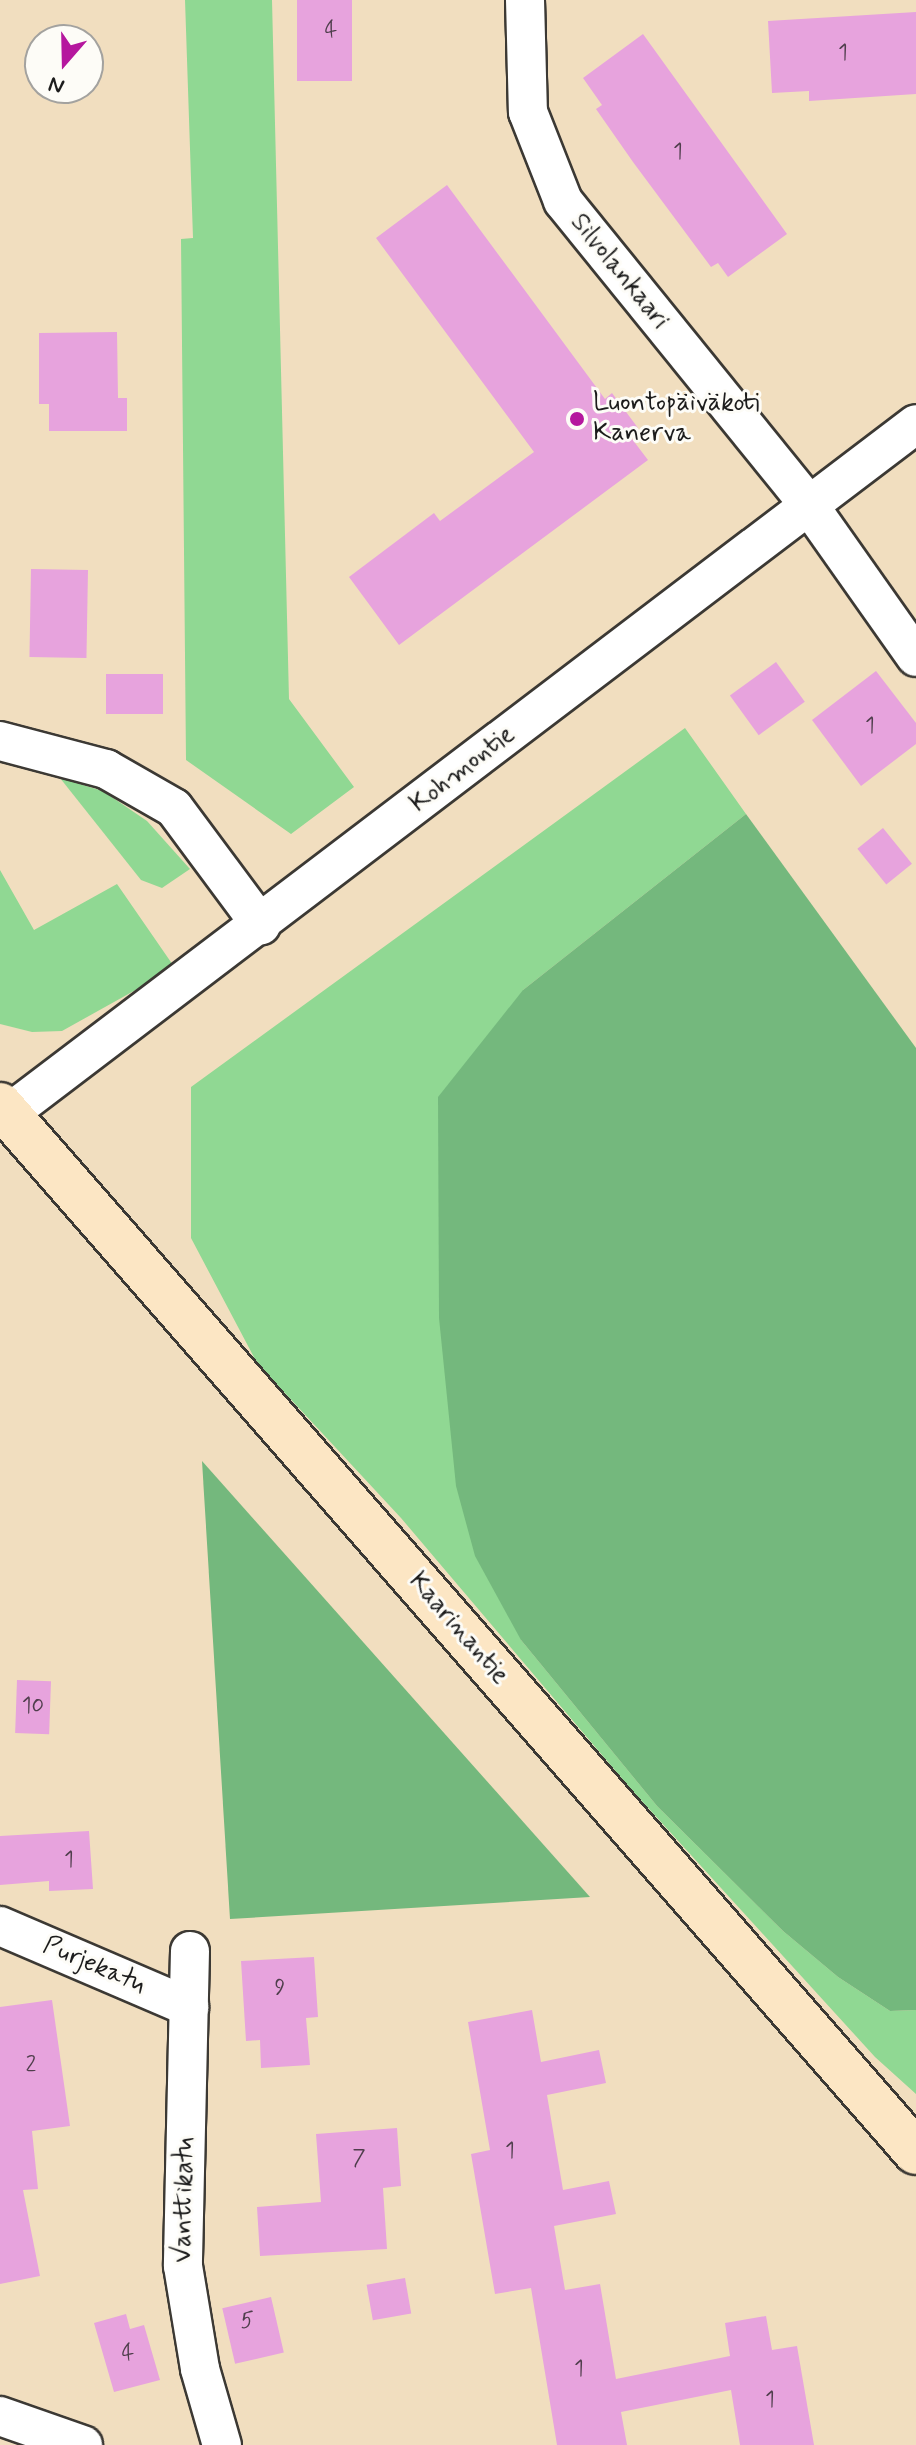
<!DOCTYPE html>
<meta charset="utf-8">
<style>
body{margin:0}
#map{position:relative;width:916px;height:2445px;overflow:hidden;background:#f1debf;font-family:Mynerve,sans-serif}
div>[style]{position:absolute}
.green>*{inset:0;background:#90d893}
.forest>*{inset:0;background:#74b87d}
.building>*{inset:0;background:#e7a3dd;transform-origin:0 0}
.roads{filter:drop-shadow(2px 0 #3c3934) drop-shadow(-2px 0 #3c3934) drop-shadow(0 2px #3c3934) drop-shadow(0 -2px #3c3934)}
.minor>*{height:38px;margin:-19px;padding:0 19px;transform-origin:19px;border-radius:19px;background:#fff}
.secondary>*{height:44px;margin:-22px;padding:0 22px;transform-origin:22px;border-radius:22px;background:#fce6c4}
.dots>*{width:22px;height:22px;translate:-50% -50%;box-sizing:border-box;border:4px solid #fdfcf7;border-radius:50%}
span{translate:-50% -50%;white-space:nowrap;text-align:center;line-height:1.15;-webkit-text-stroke:6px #fdfcf7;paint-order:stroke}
.number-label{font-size:22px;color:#4f3e4c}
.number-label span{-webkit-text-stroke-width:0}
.street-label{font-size:26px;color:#1c1c1c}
.poi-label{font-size:26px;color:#1c1c1c}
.left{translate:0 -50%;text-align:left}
.north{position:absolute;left:24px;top:24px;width:80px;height:80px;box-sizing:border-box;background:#fdfcf7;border:2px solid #a3a29f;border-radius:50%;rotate:200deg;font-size:22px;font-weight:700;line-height:32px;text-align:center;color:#1c1c1c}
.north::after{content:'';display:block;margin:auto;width:28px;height:36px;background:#b5179e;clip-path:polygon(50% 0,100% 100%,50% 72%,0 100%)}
</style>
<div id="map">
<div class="green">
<i style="clip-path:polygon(185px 0,272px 0,289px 699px,354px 787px,291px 834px,186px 760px,181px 239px,193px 238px)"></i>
<i style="clip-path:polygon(685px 728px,746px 814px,523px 990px,521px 1640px,657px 1806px,783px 1931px,838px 1977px,890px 2011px,916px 2010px,916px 2094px,875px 2057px,630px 1788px,401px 1518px,257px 1363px,191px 1238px,191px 1087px)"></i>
<i style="clip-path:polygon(60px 778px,103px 791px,147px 821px,190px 869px,162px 888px,141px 880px)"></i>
<i style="clip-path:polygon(0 870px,34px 930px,117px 884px,175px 968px,62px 1031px,32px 1032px,0 1024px)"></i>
</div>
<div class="forest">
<i style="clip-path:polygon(746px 814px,916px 1048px,916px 2010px,890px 2011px,838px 1977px,783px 1931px,657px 1806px,521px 1640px,475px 1556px,456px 1486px,439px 1318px,438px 1097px,523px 990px)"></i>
<i style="clip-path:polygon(202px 1461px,590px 1897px,230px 1919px)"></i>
</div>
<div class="building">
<i style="left:297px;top:0;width:55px;height:81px"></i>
<i style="clip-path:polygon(916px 12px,916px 94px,809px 101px,809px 91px,772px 93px,768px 21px)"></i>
<i style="clip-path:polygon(643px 34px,787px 234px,728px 277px,718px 263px,711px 267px,633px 162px,596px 109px,602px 105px,583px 78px)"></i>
<i style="clip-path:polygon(447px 185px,605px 399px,612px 393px,638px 428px,629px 435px,648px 460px,399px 645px,349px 577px,434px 513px,440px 521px,534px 452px,376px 238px)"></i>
<i style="clip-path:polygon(117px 332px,118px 398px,127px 398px,127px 431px,49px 431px,49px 404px,39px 404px,39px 333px)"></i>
<i style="left:31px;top:569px;width:57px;height:88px;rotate:1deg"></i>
<i style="left:776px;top:662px;width:49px;height:57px;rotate:54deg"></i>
<i style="clip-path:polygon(876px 671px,916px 723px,916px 744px,861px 786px,812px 720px)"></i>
<i style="left:106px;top:674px;width:57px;height:40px"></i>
<i style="left:883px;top:828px;width:46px;height:33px;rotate:51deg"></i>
<i style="left:17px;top:1680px;width:34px;height:53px;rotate:2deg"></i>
<i style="clip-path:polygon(89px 1831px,93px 1889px,49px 1891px,49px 1881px,0 1885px,0 1836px)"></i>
<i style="clip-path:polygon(314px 1957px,318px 2017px,306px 2018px,310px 2065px,261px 2068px,260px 2040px,246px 2041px,241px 1961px)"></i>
<i style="clip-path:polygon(52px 2000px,70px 2126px,32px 2131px,38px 2189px,23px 2190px,40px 2276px,0 2284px,0 2007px)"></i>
<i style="clip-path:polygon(532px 2010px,541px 2062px,599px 2050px,606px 2083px,547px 2095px,563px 2190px,609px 2181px,616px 2214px,554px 2226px,565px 2290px,600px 2284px,616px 2379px,730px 2356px,725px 2323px,766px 2316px,772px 2350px,797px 2346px,814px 2445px,740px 2445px,731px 2390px,621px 2412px,627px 2445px,557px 2445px,531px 2288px,495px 2294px,471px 2154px,490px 2150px,468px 2022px)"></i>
<i style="clip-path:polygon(397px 2128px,401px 2186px,383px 2188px,387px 2249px,260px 2256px,257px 2207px,321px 2202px,316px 2134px)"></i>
<i style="left:405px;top:2278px;width:36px;height:39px;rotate:80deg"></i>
<i style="left:271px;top:2297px;width:57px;height:50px;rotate:77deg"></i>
<i style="clip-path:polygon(126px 2314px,130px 2329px,144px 2325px,160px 2380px,114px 2392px,94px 2323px)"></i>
</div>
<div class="roads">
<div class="minor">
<i style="left:525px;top:0;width:112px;rotate:88.5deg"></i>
<i style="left:528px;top:112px;width:96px;rotate:68.5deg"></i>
<i style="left:563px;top:201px;width:390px;rotate:51deg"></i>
<i style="left:808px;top:504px;width:187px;rotate:54.8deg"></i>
<i style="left:0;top:741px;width:110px;rotate:14.8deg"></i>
<i style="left:106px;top:769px;width:78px;rotate:29.8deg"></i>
<i style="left:174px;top:808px;width:146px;rotate:53.4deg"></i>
<i style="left:8px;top:1114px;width:1140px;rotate:-37.23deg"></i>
<i style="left:0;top:1926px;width:206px;rotate:23.2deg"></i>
<i style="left:190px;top:1951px;width:315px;rotate:91.3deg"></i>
<i style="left:183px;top:2266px;width:104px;rotate:80.6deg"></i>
<i style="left:200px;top:2369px;width:79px;rotate:73.9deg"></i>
<i style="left:0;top:2416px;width:88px;rotate:19.3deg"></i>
</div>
<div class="secondary">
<i style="left:0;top:1105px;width:1391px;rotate:48.82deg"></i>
</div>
</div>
<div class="dots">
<i style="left:577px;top:419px;background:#b5179e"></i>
</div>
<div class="number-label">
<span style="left:331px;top:31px">4</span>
<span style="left:843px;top:54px">1</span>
<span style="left:678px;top:153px">1</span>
<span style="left:870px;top:727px">1</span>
<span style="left:33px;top:1707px">10</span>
<span style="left:69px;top:1861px">1</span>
<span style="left:280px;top:1989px">9</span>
<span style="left:31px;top:2066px">2</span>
<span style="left:510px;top:2152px">1</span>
<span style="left:359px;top:2160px">7</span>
<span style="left:247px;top:2322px">5</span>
<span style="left:128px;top:2354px">4</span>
<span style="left:579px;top:2370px">1</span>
<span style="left:770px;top:2401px">1</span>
</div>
<div class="street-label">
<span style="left:619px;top:272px;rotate:51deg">Silvolankaari</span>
<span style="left:463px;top:770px;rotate:-38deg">Kohmontie</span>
<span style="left:458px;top:1629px;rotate:49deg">Kaarinantie</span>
<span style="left:94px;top:1966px;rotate:23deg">Purjekatu</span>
<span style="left:185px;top:2200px;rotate:-89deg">Vanttikatu</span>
</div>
<div class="poi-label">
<span class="left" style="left:593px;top:419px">Luontopäiväkoti<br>Kanerva</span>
</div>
<div class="north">N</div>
</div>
